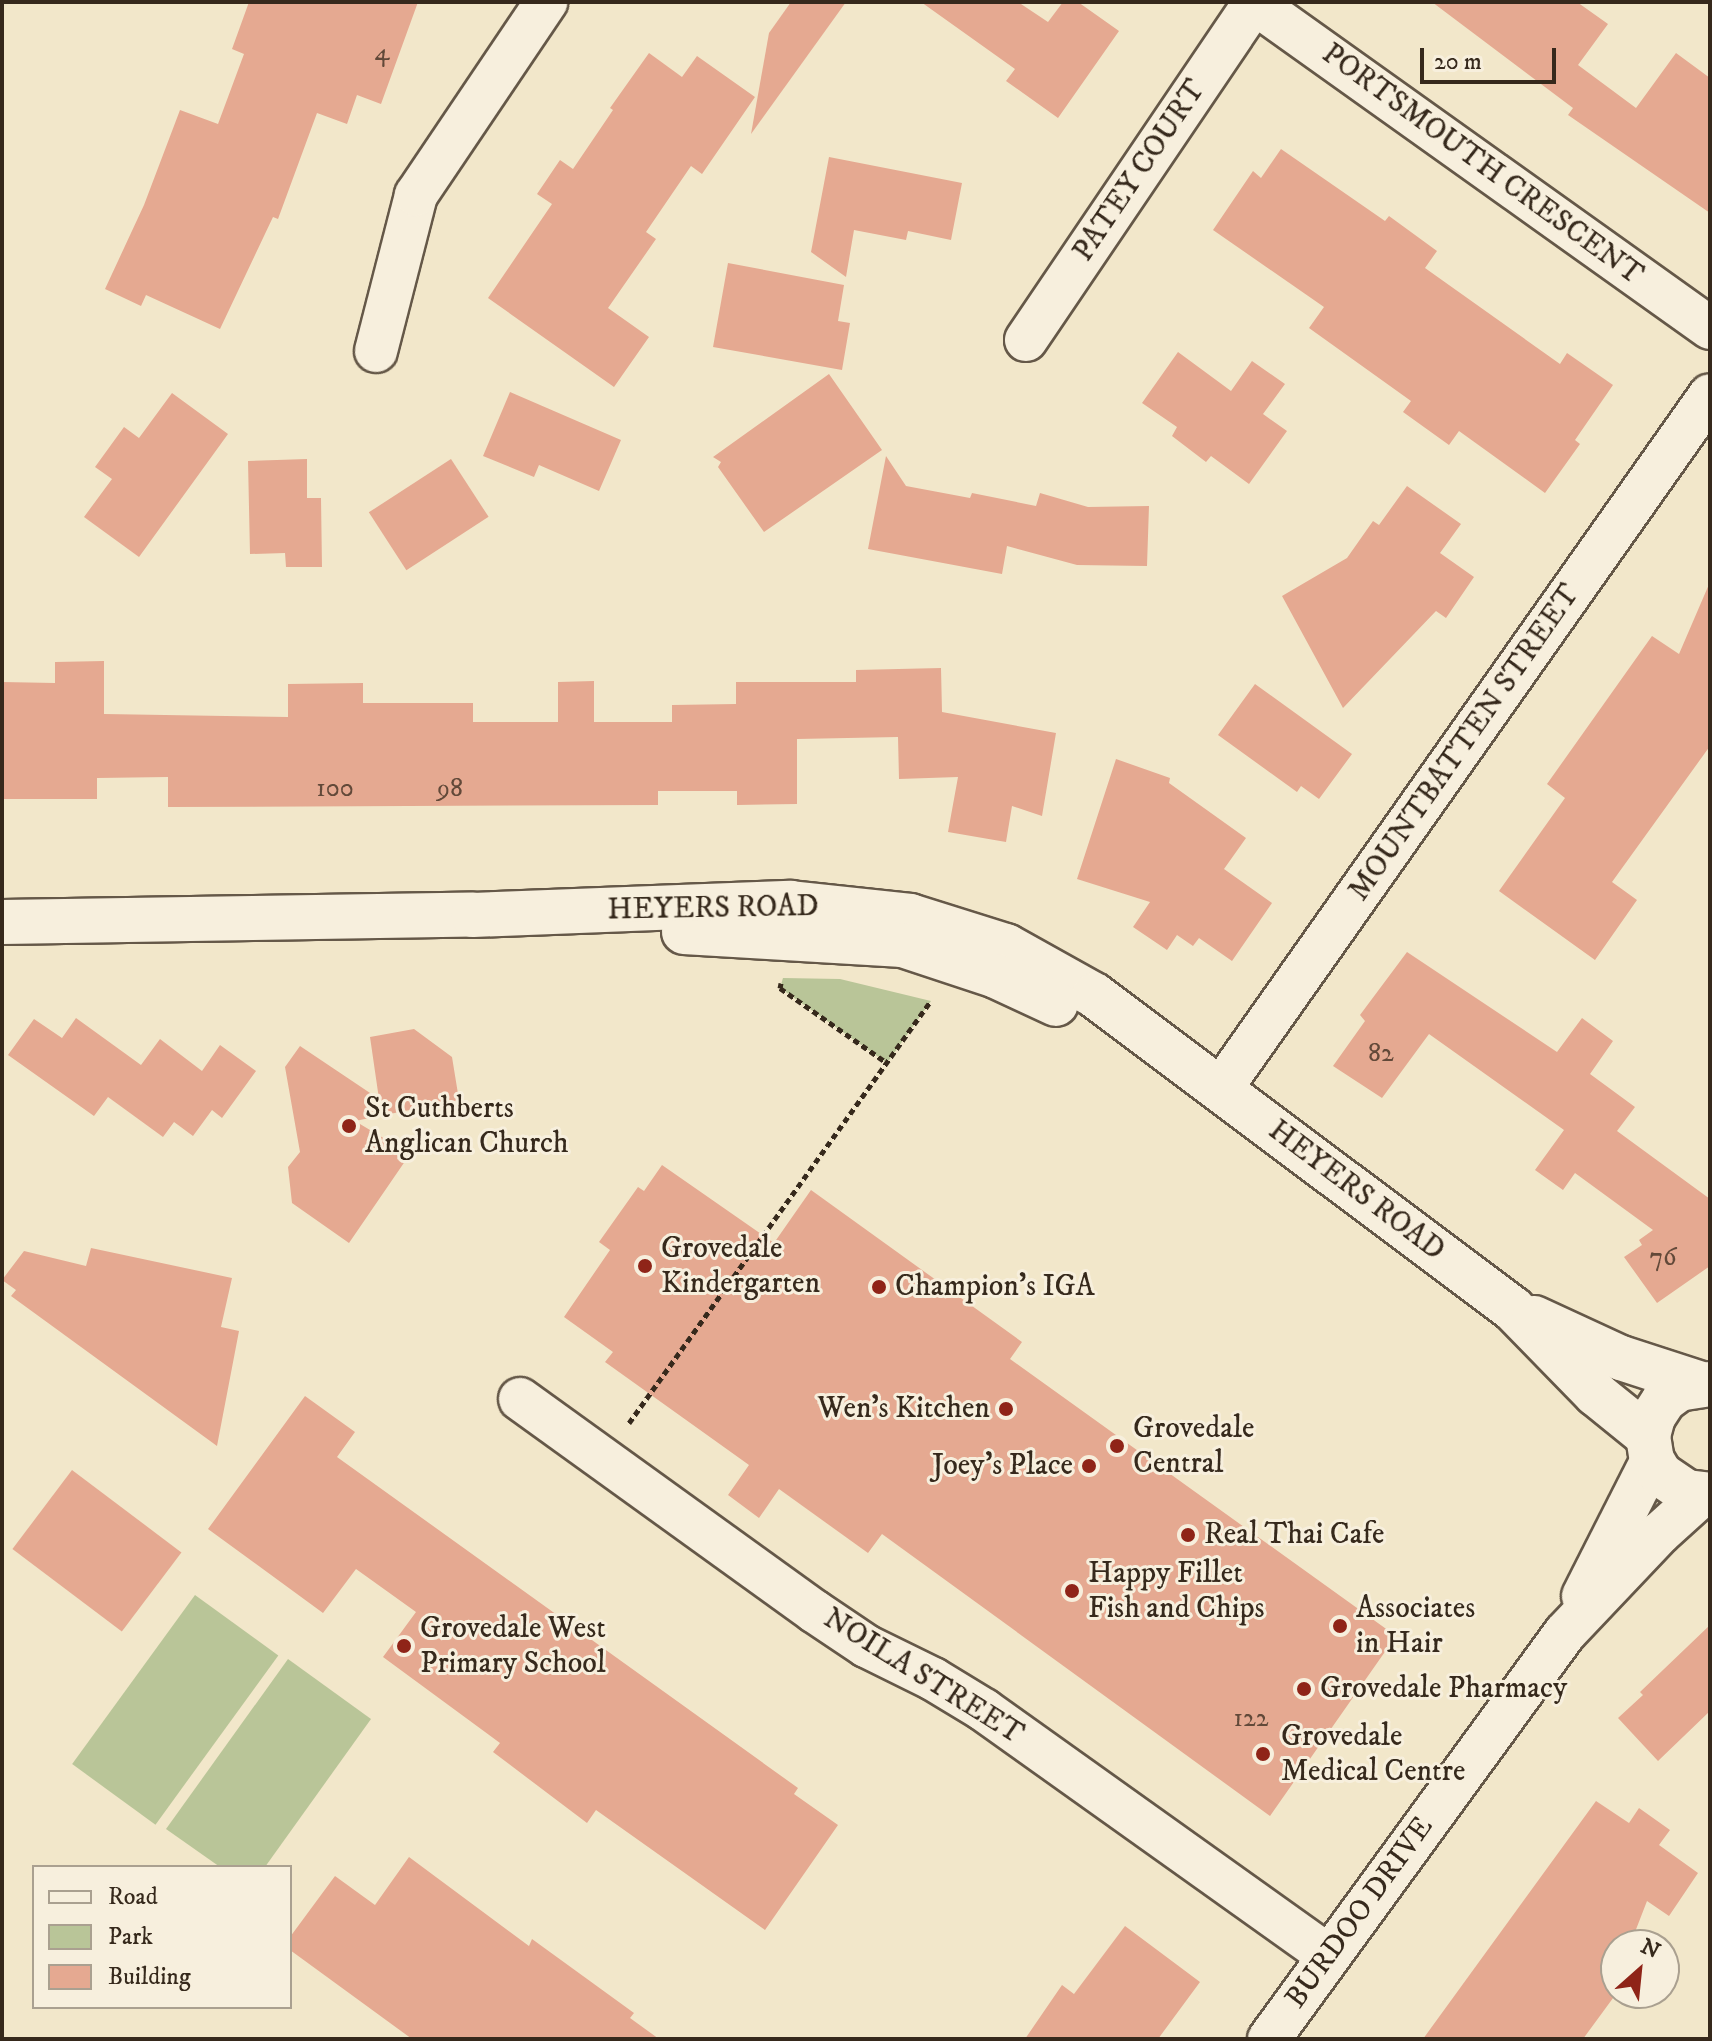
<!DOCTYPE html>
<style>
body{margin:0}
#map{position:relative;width:1712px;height:2041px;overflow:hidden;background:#f2e7ca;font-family:"IM FELL DW Pica",serif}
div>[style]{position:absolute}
.green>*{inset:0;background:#b9c598;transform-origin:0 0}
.building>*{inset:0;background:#e5a991;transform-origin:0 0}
.path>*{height:5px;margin-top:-2.5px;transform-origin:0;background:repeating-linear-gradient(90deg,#36291c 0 6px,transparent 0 10px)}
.roads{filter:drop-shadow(2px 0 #655848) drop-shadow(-2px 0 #655848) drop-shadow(0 2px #655848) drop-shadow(0 -2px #655848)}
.minor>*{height:42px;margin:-21px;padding:0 21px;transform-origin:21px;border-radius:21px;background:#f7efdd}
.tertiary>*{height:44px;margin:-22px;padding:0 22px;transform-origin:22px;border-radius:22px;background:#f7efdd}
.dots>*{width:22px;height:22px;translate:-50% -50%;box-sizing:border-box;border:4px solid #f7efdd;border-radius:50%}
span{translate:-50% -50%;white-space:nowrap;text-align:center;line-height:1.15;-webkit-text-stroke:6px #f7efdd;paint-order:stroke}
.number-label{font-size:26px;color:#624939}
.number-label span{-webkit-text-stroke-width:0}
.street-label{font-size:30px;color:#36291c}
.poi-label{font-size:30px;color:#36291c}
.left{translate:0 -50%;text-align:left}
.right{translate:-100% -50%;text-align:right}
.frame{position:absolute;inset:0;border:4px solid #36291c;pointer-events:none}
.legend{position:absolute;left:32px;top:1865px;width:260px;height:144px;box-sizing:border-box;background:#f7efdd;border:2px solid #aaa090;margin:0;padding:10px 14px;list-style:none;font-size:24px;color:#36291c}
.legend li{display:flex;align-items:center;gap:16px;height:40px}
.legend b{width:40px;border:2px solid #aaa090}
.north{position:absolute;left:1600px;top:1929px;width:80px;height:80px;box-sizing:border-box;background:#f7efdd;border:2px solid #aaa090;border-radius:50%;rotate:27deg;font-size:22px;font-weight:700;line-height:32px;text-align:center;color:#36291c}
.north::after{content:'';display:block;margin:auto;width:28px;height:36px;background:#8f2418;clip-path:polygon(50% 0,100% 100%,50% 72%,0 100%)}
.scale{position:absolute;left:1420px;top:48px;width:136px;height:36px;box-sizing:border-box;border:4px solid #36291c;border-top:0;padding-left:10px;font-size:24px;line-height:28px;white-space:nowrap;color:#36291c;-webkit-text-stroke:6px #f7efdd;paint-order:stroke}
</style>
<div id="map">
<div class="green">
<i style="clip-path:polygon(783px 978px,840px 979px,931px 1001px,887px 1063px,780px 988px)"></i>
<i style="left:195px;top:1595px;width:103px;height:209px;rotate:36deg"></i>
<i style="clip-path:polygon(288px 1659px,371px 1719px,265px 1867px,220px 1867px,166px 1829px)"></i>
</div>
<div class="building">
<i style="clip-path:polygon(249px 2px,418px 2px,381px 104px,357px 95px,347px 124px,317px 113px,278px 219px,273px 217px,220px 329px,146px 295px,141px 306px,105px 289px,144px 205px,180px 110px,218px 124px,244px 54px,232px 49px)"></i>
<i style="clip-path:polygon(791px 2px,846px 2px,751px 134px,769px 33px)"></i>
<i style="clip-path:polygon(921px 2px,1018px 2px,1048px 22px,1063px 2px,1078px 2px,1119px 31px,1058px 118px,1006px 81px,1015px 69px)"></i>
<i style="clip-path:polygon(1432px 2px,1577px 2px,1608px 24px,1578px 65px,1636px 108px,1676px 53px,1710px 78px,1710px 213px,1568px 115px,1573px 108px)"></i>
<i style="clip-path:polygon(649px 53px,682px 77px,697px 56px,755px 97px,702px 174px,691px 166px,646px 232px,656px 239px,608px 308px,649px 337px,614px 387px,488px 298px,552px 204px,537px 194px,560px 160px,573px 169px,613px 110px,610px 108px)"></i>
<i style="clip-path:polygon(1281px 149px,1385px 221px,1389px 216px,1437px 251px,1425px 268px,1560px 364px,1567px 353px,1613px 385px,1575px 440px,1580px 444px,1545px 493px,1459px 431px,1449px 445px,1403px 412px,1411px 401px,1309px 328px,1324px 307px,1213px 230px,1253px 171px,1261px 178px)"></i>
<i style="clip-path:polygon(829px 157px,962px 183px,951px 240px,908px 231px,906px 240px,854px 230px,846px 277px,811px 252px)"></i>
<i style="clip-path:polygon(728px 263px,844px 285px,838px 321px,850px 323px,842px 370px,713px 347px)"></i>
<i style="clip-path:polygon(1178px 352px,1231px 391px,1252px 361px,1285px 384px,1263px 414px,1287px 431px,1249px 484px,1211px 456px,1206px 462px,1172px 436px,1177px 427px,1142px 403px)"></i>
<i style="clip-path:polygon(829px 374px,882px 450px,764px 532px,718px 467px,721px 462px,713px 457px)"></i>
<i style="clip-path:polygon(510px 392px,621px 440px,599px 491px,539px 465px,534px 477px,483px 456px)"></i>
<i style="clip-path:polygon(172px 393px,228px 434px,139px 557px,84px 517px,112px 479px,95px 467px,124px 427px,139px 438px)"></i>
<i style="clip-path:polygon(886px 456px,906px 486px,970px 498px,972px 493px,1036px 506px,1040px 493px,1088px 507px,1149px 506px,1147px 566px,1077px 565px,1007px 546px,1002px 574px,868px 549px)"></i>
<i style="clip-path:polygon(307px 459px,307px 498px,321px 498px,322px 567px,286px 567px,285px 553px,250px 554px,248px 461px)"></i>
<i style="left:451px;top:459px;width:69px;height:98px;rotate:57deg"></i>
<i style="clip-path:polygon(1407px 486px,1461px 524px,1440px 553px,1474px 577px,1446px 618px,1436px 611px,1343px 708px,1282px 596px,1347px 558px,1373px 521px,1379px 525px)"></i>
<i style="clip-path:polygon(1710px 582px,1710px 746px,1612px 882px,1637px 900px,1595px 960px,1499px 891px,1565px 798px,1547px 784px,1652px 636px,1679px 654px)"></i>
<i style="clip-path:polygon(104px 661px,104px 714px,288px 717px,288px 684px,363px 683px,363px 703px,473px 703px,473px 722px,558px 722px,558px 682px,594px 681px,594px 722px,672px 722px,672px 705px,736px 704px,736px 682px,856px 682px,856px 670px,941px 668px,942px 712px,1056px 733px,1042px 816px,1012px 806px,1006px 842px,948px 832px,958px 777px,899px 779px,898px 737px,797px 739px,797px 804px,737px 805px,737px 791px,658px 791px,658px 805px,168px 807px,168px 777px,97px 778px,97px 799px,2px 799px,2px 682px,55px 683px,55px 662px)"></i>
<i style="clip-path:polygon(1255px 684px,1352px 754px,1319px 799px,1301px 786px,1297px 792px,1218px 735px)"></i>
<i style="clip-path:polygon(1116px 759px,1170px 778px,1169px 783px,1246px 838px,1224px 869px,1272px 903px,1232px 961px,1199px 938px,1193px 946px,1177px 935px,1167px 950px,1133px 927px,1150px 902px,1077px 879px)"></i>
<i style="clip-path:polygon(1407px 952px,1557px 1052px,1582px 1018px,1613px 1041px,1590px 1074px,1635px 1107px,1617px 1131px,1710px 1199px,1710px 1266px,1657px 1303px,1624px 1257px,1642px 1245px,1639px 1240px,1653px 1230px,1575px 1173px,1563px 1190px,1535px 1170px,1564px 1130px,1429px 1034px,1382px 1098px,1333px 1066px,1365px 1021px,1360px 1015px)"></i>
<i style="clip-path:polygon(76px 1018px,141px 1065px,160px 1039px,202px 1071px,220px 1045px,256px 1071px,222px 1118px,212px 1110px,193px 1136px,174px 1122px,163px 1137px,108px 1097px,94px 1116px,8px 1055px,34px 1019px,62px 1038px)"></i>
<i style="clip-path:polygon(414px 1029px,452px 1057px,459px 1100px,355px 1121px,410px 1154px,349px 1243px,292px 1203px,288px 1167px,300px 1152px,285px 1067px,300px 1046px,379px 1099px,370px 1037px)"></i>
<i style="clip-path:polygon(662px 1165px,774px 1243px,811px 1190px,1022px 1342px,1010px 1359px,1396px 1636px,1270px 1816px,882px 1534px,868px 1553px,779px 1489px,759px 1518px,728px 1495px,749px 1465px,605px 1362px,613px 1352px,564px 1317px,610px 1250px,599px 1242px,638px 1187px,644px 1191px)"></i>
<i style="clip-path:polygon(91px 1248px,232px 1278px,221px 1327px,239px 1331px,217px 1446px,11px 1296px,16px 1290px,2px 1280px,24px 1251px,86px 1266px)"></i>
<i style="clip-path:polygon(305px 1396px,355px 1432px,337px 1457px,798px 1788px,794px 1794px,838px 1825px,765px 1930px,596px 1810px,587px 1823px,493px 1752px,500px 1743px,383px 1657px,416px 1612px,356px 1569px,323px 1613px,208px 1529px)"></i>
<i style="left:72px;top:1470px;width:137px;height:99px;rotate:37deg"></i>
<i style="clip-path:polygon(1710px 1625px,1710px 1711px,1658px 1761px,1618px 1718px,1643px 1695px,1640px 1692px)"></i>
<i style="clip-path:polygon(1596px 1801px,1629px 1823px,1639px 1808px,1670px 1830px,1659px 1845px,1698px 1873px,1669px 1916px,1647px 1901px,1630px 1945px,1616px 1945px,1616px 1994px,1583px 2039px,1423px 2039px)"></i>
<i style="clip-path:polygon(409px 1857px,529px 1946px,532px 1939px,634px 2013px,630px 2018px,659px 2039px,412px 2039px,290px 1950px,290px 1937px,335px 1876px,375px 1905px)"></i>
<i style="clip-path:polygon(1125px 1926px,1200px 1982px,1158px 2039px,1025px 2039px,1062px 1985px,1074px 1994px)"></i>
</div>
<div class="path">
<i style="left:781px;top:983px;width:5px;rotate:101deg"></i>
<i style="left:780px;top:988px;width:131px;rotate:35deg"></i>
<i style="left:629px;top:1423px;width:518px;rotate:-54.44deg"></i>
</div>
<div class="roads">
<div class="minor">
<i style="left:1253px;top:2px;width:561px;rotate:35.5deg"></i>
<i style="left:1026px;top:340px;width:407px;rotate:-55.9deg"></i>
<i style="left:376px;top:351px;width:161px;rotate:-75.6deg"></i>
<i style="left:416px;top:195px;width:233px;rotate:-56deg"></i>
<i style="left:1220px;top:1090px;width:850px;rotate:-54.81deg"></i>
<i style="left:520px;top:1399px;width:362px;rotate:35.8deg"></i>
<i style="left:814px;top:1611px;width:63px;rotate:33.9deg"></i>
<i style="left:866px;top:1646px;width:75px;rotate:26.2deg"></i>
<i style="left:933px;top:1679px;width:60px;rotate:31.3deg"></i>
<i style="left:984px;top:1710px;width:422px;rotate:35.5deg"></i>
<i style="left:1583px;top:1596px;width:153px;rotate:-63.1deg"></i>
<i style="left:1269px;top:2039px;width:502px;rotate:-53.91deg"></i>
<i style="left:1565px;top:1633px;width:138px;rotate:-46.5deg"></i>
<i style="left:1660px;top:1533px;width:57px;rotate:-42.1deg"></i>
</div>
<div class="tertiary">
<i style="left:2px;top:922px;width:471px;rotate:-0.9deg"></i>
<i style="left:473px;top:915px;width:318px;rotate:-2.2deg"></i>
<i style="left:791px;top:903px;width:120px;rotate:6.2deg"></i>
<i style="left:910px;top:916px;width:101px;rotate:17.4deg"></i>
<i style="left:1006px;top:946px;width:101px;rotate:29.1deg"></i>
<i style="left:1094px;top:995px;width:524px;rotate:36.85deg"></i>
<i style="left:1513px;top:1309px;width:119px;rotate:45.7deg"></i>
<i style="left:1596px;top:1394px;width:67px;rotate:38.9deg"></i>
<i style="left:684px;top:932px;width:219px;rotate:3.4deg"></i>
<i style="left:903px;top:945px;width:98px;rotate:18.4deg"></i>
<i style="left:996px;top:976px;width:66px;rotate:25deg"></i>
<i style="left:1534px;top:1318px;width:96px;rotate:24.7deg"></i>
<i style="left:1621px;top:1358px;width:81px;rotate:18deg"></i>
<i style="left:1710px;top:1384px;width:31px;rotate:171deg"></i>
<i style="left:1679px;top:1389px;width:19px;rotate:144deg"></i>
<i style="left:1664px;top:1400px;width:20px;rotate:123deg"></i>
<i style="left:1653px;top:1417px;width:20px;rotate:105deg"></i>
<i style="left:1648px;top:1436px;width:24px;rotate:81deg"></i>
<i style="left:1652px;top:1460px;width:16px;rotate:60deg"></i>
<i style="left:1660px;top:1474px;width:32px;rotate:34deg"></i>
<i style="left:1687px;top:1492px;width:23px;rotate:7deg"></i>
</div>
</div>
<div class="dots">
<i style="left:349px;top:1126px;background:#8f2418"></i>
<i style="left:645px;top:1266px;background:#8f2418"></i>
<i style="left:879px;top:1287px;background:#8f2418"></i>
<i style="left:1006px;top:1409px;background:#8f2418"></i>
<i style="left:1117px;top:1446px;background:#8f2418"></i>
<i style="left:1089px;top:1466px;background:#8f2418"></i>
<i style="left:1188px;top:1535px;background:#8f2418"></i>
<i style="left:1072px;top:1591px;background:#8f2418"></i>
<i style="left:1340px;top:1626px;background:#8f2418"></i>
<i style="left:404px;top:1646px;background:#8f2418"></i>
<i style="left:1304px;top:1689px;background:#8f2418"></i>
<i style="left:1263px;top:1754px;background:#8f2418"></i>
</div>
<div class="number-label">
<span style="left:382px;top:53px">4</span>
<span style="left:335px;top:789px">100</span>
<span style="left:450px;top:789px">98</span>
<span style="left:1381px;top:1054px">82</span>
<span style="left:1663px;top:1258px">76</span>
<span style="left:1251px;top:1719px">122</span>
</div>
<div class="street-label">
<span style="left:1482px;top:165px;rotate:36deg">PORTSMOUTH CRESCENT</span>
<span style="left:1140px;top:171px;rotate:-56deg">PATEY COURT</span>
<span style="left:1465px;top:743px;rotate:-55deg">MOUNTBATTEN STREET</span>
<span style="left:713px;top:909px;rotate:-1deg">HEYERS ROAD</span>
<span style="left:1356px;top:1191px;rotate:37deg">HEYERS ROAD</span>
<span style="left:923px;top:1677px;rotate:32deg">NOILA STREET</span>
<span style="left:1360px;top:1913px;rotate:-54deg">BURDOO DRIVE</span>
</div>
<div class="poi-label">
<span class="left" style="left:365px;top:1126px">St Cuthberts<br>Anglican Church</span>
<span class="left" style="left:661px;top:1266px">Grovedale<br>Kindergarten</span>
<span class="left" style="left:895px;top:1287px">Champion's IGA</span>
<span class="right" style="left:990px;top:1409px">Wen's Kitchen</span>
<span class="left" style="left:1133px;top:1446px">Grovedale<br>Central</span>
<span class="right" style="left:1073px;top:1466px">Joey's Place</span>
<span class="left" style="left:1204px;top:1535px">Real Thai Cafe</span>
<span class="left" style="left:1088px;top:1591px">Happy Fillet<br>Fish and Chips</span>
<span class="left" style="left:1356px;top:1626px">Associates<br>in Hair</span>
<span class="left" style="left:420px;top:1646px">Grovedale West<br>Primary School</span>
<span class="left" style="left:1320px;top:1689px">Grovedale Pharmacy</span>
<span class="left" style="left:1281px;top:1754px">Grovedale<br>Medical Centre</span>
</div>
<div class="frame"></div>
<ul class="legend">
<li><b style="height:10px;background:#f7efdd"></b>Road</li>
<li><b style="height:22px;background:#b9c598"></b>Park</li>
<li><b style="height:22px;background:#e5a991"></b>Building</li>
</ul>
<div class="north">N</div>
<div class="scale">20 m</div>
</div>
